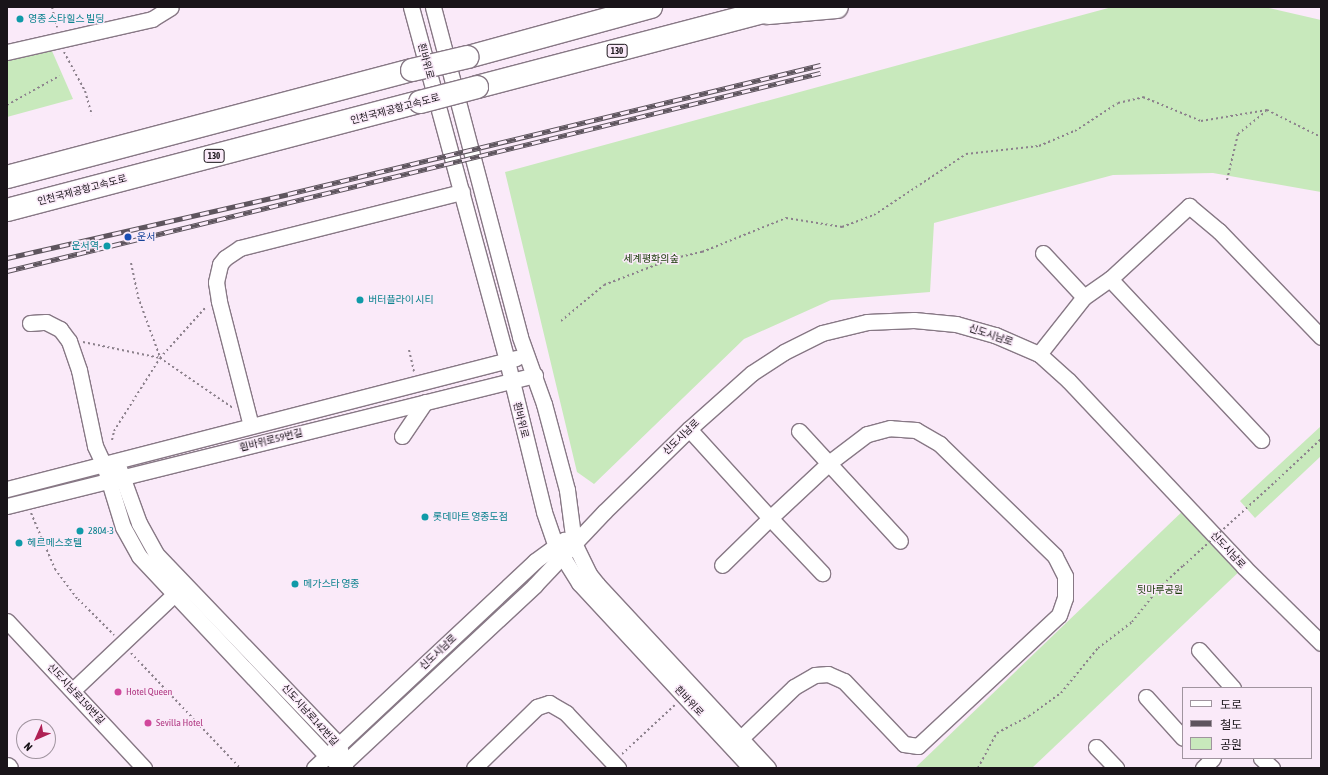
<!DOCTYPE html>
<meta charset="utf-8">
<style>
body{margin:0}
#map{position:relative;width:1328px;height:775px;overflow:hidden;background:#faeaf9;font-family:"Asap Condensed","Noto Sans KR",sans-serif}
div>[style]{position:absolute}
.green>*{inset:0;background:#c8e9bc}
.path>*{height:2px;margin-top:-1px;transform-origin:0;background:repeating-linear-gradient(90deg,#8c818c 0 2px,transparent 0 5px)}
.roads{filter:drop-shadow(1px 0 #877885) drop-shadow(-1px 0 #877885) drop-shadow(0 1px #877885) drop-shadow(0 -1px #877885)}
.minor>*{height:15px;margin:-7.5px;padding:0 7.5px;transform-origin:7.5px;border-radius:7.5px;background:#fff}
.major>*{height:19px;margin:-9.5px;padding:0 9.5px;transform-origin:9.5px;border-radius:9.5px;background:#fff}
.highway>*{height:22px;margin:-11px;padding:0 11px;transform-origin:11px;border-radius:11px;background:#fff}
.rail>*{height:4.5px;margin-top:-2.25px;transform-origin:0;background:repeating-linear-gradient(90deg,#faeaf9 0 9px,#5e555e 0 18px);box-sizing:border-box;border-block:1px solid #5e555e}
.path-bridge>*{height:2px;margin-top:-1px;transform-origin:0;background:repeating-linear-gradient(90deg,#8c818c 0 2px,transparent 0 5px)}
.bridges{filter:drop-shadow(1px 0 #877885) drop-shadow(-1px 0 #877885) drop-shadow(0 1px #877885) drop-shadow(0 -1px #877885)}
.highway-bridge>*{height:22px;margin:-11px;padding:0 11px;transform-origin:11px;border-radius:11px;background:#fff}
.dots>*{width:11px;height:11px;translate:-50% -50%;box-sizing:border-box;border:2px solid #faeaf9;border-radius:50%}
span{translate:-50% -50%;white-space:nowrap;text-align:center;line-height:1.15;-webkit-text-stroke:3px #faeaf9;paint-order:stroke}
.shield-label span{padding:1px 3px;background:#faeaf9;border:1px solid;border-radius:3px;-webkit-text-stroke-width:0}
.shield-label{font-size:9px;color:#191419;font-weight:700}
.culture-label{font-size:10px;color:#0d838f}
.left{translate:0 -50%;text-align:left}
.right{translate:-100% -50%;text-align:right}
.street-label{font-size:10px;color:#191419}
.transit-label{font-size:10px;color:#164399}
.park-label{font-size:10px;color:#183a07}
.hotel-label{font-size:10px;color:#b23c85}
.frame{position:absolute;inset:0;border:8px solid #191419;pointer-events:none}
.legend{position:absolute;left:1182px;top:687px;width:130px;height:72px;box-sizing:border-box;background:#faeaf9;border:1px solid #a0949f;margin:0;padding:5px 7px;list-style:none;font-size:12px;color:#191419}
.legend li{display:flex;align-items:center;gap:8px;height:20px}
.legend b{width:20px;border:1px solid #a0949f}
.north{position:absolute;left:16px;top:719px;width:40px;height:40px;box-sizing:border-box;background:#faeaf9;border:1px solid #a0949f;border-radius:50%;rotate:225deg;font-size:11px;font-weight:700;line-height:16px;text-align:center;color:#191419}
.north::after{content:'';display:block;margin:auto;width:14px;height:18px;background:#af2054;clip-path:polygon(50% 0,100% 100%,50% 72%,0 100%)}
</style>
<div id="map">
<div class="green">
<i style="clip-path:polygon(1112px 7px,1265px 7px,1321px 20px,1321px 192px,1213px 173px,1113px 175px,934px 223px,930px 292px,831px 300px,744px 339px,594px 484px,577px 472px,505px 172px)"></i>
<i style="clip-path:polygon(52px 51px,73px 99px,7px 117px,7px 61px)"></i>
<i style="clip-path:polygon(1321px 426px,1321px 456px,1255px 518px,1240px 501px)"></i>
<i style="clip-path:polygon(1188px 506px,1244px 567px,1032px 768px,915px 768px)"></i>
</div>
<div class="path">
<i style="left:52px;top:7px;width:21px;rotate:76deg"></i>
<i style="left:64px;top:52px;width:44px;rotate:61.7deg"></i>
<i style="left:85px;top:91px;width:25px;rotate:74deg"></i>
<i style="left:7px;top:105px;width:60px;rotate:-29.1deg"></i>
<i style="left:1227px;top:180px;width:47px;rotate:-76.6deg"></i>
<i style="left:1238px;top:134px;width:36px;rotate:-39deg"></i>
<i style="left:131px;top:263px;width:35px;rotate:78deg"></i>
<i style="left:138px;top:297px;width:64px;rotate:69.9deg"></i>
<i style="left:561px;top:321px;width:56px;rotate:-39.9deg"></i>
<i style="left:604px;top:285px;width:72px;rotate:-21.2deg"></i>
<i style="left:671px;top:259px;width:32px;rotate:-13deg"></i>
<i style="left:702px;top:252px;width:91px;rotate:-22deg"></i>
<i style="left:786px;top:218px;width:57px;rotate:9.1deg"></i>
<i style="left:842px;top:227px;width:34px;rotate:-21deg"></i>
<i style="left:874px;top:215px;width:110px;rotate:-33.5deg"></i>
<i style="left:966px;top:154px;width:73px;rotate:-6.3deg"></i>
<i style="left:1039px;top:146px;width:39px;rotate:-23deg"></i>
<i style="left:1075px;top:131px;width:51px;rotate:-33.1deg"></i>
<i style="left:1118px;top:103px;width:26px;rotate:-13deg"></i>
<i style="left:1143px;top:97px;width:63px;rotate:22.5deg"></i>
<i style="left:1201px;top:121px;width:67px;rotate:-9.5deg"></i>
<i style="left:1267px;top:110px;width:60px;rotate:26.6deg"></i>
<i style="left:83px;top:342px;width:79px;rotate:11.7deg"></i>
<i style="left:160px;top:358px;width:88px;rotate:34.4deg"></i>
<i style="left:409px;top:350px;width:22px;rotate:77deg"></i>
<i style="left:112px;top:440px;width:9px;rotate:-77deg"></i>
<i style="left:114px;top:431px;width:86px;rotate:-57.8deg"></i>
<i style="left:160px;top:358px;width:69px;rotate:-48deg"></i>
<i style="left:1275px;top:482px;width:63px;rotate:-43.1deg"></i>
<i style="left:31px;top:513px;width:61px;rotate:66.8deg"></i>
<i style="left:55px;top:569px;width:38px;rotate:53deg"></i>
<i style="left:78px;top:599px;width:51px;rotate:45deg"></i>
<i style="left:131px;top:653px;width:158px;rotate:46.5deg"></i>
<i style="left:622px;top:754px;width:72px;rotate:-42.8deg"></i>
<i style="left:978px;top:768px;width:40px;rotate:-62deg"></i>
<i style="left:997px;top:733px;width:36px;rotate:-28deg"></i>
<i style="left:1029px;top:716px;width:39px;rotate:-36deg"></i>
<i style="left:1061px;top:693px;width:58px;rotate:-50.6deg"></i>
<i style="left:1098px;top:648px;width:43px;rotate:-37.4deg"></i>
<i style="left:1132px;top:622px;width:43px;rotate:-51.5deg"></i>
<i style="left:1159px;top:588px;width:33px;rotate:-43deg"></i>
</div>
<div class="roads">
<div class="minor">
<i style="left:411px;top:7px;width:367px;rotate:74.8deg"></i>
<i style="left:507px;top:361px;width:155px;rotate:76.2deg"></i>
<i style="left:544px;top:512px;width:36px;rotate:71deg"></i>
<i style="left:556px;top:546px;width:44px;rotate:58.1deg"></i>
<i style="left:579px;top:583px;width:253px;rotate:47.1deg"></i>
<i style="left:433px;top:7px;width:341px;rotate:75.2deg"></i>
<i style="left:520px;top:337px;width:71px;rotate:70.3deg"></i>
<i style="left:544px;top:404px;width:89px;rotate:75deg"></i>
<i style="left:567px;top:490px;width:53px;rotate:82.5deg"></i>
<i style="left:574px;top:543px;width:34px;rotate:64deg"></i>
<i style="left:589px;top:574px;width:13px;rotate:51deg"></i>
<i style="left:597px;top:584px;width:251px;rotate:47.1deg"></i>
<i style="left:7px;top:52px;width:149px;rotate:-12.8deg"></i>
<i style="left:152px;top:19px;width:22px;rotate:-32deg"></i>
<i style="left:1043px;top:253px;width:60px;rotate:47deg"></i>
<i style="left:1110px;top:279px;width:108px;rotate:-42.7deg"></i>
<i style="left:1189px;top:206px;width:39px;rotate:40deg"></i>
<i style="left:1219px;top:231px;width:147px;rotate:46.1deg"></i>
<i style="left:30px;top:323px;width:16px;rotate:-4deg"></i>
<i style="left:46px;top:322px;width:16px;rotate:27deg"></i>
<i style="left:60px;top:329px;width:15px;rotate:53deg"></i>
<i style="left:69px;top:341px;width:31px;rotate:71deg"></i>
<i style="left:79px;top:370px;width:78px;rotate:78.1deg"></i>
<i style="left:95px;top:446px;width:21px;rotate:65deg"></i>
<i style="left:104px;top:465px;width:65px;rotate:73deg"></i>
<i style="left:123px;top:527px;width:33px;rotate:61deg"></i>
<i style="left:139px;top:556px;width:274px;rotate:46.8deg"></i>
<i style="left:327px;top:756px;width:22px;rotate:34deg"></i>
<i style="left:1039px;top:354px;width:73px;rotate:-51.7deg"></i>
<i style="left:1084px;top:297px;width:32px;rotate:-35deg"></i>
<i style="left:1110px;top:279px;width:221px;rotate:46.8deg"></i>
<i style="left:251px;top:426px;width:129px;rotate:-104.4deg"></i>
<i style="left:219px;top:301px;width:19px;rotate:-99deg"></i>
<i style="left:216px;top:282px;width:18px;rotate:-77deg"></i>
<i style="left:220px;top:264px;width:8px;rotate:-50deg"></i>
<i style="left:225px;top:258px;width:18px;rotate:-34deg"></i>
<i style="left:240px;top:248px;width:229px;rotate:-14.2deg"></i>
<i style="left:689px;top:429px;width:120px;rotate:47.7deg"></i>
<i style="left:770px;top:518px;width:67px;rotate:135.6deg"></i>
<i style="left:799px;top:431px;width:149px;rotate:47.4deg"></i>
<i style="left:402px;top:436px;width:41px;rotate:-55.9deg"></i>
<i style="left:119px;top:468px;width:59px;rotate:70deg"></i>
<i style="left:139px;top:523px;width:35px;rotate:61deg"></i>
<i style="left:156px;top:554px;width:265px;rotate:46.2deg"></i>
<i style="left:339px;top:745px;width:9px;rotate:77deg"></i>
<i style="left:7px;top:489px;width:526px;rotate:-14.43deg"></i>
<i style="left:7px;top:506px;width:544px;rotate:-13.93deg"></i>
<i style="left:7px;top:621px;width:201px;rotate:47deg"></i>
<i style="left:1199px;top:650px;width:51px;rotate:48.2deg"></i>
<i style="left:73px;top:690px;width:149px;rotate:-43.4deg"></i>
<i style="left:1146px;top:697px;width:55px;rotate:47.9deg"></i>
<i style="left:740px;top:739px;width:75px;rotate:-43.9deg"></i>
<i style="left:794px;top:687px;width:24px;rotate:-30deg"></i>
<i style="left:815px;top:675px;width:13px;rotate:-4deg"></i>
<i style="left:828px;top:674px;width:17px;rotate:24deg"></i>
<i style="left:844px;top:681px;width:87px;rotate:46.4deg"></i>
<i style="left:904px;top:744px;width:14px;rotate:8deg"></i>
<i style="left:918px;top:746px;width:192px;rotate:-42.9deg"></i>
<i style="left:1059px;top:615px;width:18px;rotate:-71deg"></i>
<i style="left:1065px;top:598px;width:22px;rotate:-90deg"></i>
<i style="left:1065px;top:576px;width:22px;rotate:-117deg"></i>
<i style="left:1055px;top:556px;width:161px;rotate:-135.8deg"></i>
<i style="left:940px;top:444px;width:28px;rotate:-150deg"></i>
<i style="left:916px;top:430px;width:26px;rotate:-176deg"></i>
<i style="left:890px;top:428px;width:24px;rotate:165deg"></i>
<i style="left:867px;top:434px;width:48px;rotate:142.7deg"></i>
<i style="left:829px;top:463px;width:81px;rotate:137deg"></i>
<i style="left:770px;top:518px;width:76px;rotate:46.6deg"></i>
<i style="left:1096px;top:747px;width:29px;rotate:46deg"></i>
<i style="left:1261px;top:758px;width:15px;rotate:42deg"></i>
<i style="left:314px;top:768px;width:303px;rotate:-43.1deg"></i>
<i style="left:535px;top:561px;width:36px;rotate:-36deg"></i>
<i style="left:339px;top:768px;width:268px;rotate:-43deg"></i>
<i style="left:535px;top:585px;width:100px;rotate:-46.6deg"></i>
<i style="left:604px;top:512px;width:119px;rotate:-44.3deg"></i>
<i style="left:689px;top:429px;width:84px;rotate:-41.6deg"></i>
<i style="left:752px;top:373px;width:38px;rotate:-33deg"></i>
<i style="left:784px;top:352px;width:42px;rotate:-26.6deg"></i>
<i style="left:822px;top:333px;width:46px;rotate:-13.7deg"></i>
<i style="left:867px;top:322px;width:47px;rotate:-2.4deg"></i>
<i style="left:914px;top:320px;width:42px;rotate:5.4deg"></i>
<i style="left:956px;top:324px;width:41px;rotate:15.8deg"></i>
<i style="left:995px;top:335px;width:48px;rotate:23.4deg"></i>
<i style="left:1039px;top:354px;width:40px;rotate:42deg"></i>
<i style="left:1069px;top:381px;width:255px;rotate:46.7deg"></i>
<i style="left:1244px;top:567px;width:108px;rotate:44.6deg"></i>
<i style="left:474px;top:768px;width:88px;rotate:-44.1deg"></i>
<i style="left:537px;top:707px;width:13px;rotate:-18deg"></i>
<i style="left:549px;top:703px;width:20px;rotate:30deg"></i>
<i style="left:566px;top:713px;width:76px;rotate:46.6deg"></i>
<i style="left:1203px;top:768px;width:14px;rotate:-45deg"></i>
</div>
<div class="major">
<i style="left:7px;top:767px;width:1px;rotate:45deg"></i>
</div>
<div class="highway">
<i style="left:768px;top:13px;width:69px;rotate:-5deg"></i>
<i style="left:468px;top:57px;width:190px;rotate:-15.3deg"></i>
<i style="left:477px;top:87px;width:316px;rotate:-14.7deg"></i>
<i style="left:7px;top:177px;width:419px;rotate:-14.8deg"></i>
<i style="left:7px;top:210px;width:427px;rotate:-14.7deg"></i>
</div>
</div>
<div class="rail">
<i style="left:7px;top:258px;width:288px;rotate:-12.8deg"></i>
<i style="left:288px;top:194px;width:548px;rotate:-13.61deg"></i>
<i style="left:7px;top:271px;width:837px;rotate:-13.69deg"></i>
</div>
<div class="path-bridge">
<i style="left:1183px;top:566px;width:125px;rotate:-42.4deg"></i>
</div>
<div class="bridges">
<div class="highway-bridge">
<i style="left:412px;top:70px;width:57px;rotate:-13.1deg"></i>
<i style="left:420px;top:102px;width:59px;rotate:-14.7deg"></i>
</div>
</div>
<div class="dots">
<i style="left:20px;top:19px;background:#0f9aa8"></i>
<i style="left:128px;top:237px;background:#1a4fb4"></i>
<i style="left:107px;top:246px;background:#0f9aa8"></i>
<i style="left:360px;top:300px;background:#0f9aa8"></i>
<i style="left:425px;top:517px;background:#0f9aa8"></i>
<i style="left:80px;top:531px;background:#0f9aa8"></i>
<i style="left:19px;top:543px;background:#0f9aa8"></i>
<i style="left:295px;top:584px;background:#0f9aa8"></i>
<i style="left:118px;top:692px;background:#d1479c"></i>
<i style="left:148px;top:723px;background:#d1479c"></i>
</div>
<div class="shield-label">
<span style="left:617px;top:51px">130</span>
<span style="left:214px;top:156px">130</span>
</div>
<div class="culture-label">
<span class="left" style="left:28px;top:19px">영종 스타힐스 빌딩</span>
<span class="right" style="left:99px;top:246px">운서역</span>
<span class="left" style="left:368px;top:300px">버터플라이 시티</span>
<span class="left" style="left:433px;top:517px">롯데마트 영종도점</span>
<span class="left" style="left:88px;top:531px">2804-3</span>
<span class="left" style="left:27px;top:543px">헤르메스호텔</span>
<span class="left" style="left:303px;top:584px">메가스타 영종</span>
</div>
<div class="street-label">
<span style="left:426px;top:61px;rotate:75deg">흰바위로</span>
<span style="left:395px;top:109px;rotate:-15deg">인천국제공항고속도로</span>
<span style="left:82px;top:190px;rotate:-15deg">인천국제공항고속도로</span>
<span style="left:991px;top:335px;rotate:19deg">신도시남로</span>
<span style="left:521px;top:420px;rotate:76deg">흰바위로</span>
<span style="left:681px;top:437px;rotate:-44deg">신도시남로</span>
<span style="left:271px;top:440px;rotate:-14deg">흰바위로59번길</span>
<span style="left:1228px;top:550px;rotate:47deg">신도시남로</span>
<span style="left:438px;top:652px;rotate:-43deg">신도시남로</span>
<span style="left:76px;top:694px;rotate:47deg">신도시남로150번길</span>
<span style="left:689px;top:701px;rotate:47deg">흰바위로</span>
<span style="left:310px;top:715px;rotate:48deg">신도시남로142번길</span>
</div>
<div class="transit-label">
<span class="left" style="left:137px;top:237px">운서</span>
</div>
<div class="park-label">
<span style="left:651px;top:259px">세계평화의숲</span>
<span style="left:1160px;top:590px">뒷마루공원</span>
</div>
<div class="hotel-label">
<span class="left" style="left:126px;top:692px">Hotel Queen</span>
<span class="left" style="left:156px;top:723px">Sevilla Hotel</span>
</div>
<div class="frame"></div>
<ul class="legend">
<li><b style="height:5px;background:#fff"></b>도로</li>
<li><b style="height:5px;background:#5e555e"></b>철도</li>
<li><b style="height:11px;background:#c8e9bc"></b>공원</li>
</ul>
<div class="north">N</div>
</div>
